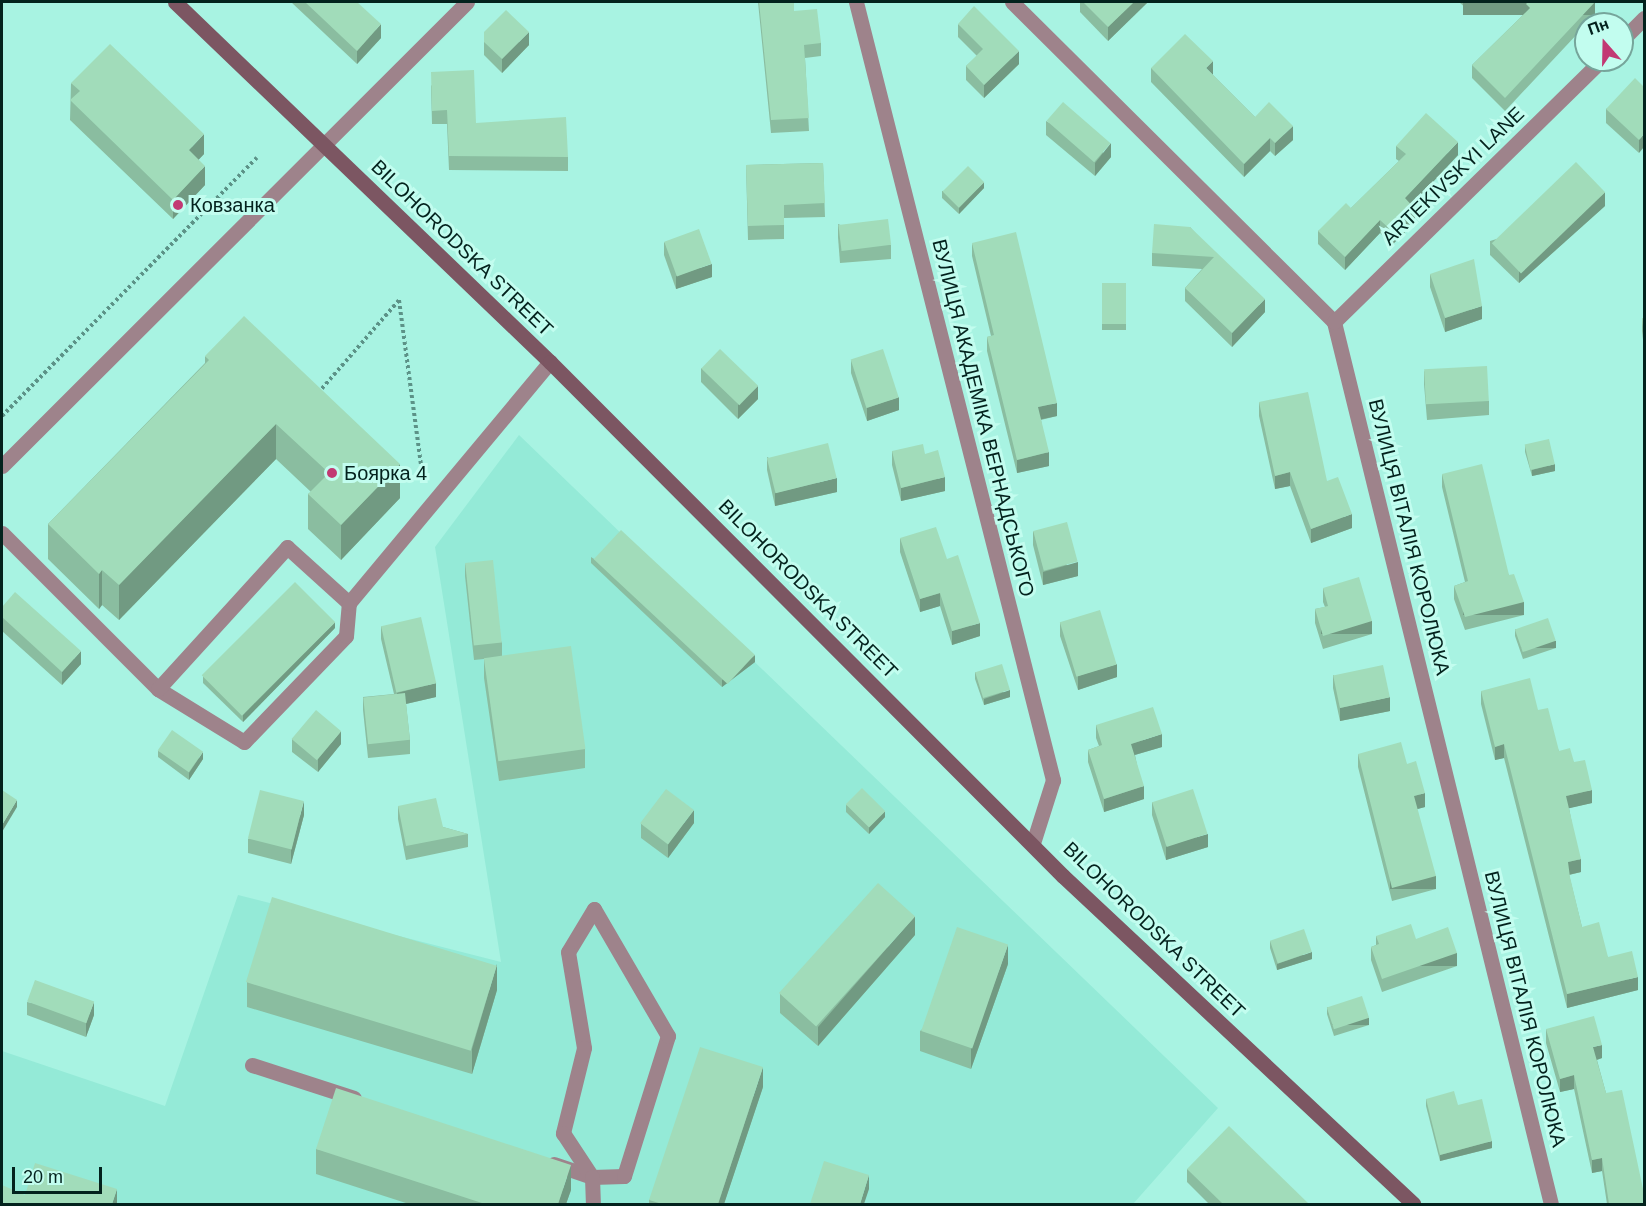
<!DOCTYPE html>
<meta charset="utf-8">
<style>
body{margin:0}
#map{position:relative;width:1646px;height:1206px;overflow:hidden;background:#a8f3e2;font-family:Helvetica,sans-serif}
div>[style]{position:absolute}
.built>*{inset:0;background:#94ead7}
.path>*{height:4px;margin-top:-2px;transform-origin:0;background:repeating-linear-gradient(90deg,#5c9287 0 3px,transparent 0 6px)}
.lane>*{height:15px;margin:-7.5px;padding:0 7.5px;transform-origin:7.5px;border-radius:7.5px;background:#9e838b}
.street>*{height:15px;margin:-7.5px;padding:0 7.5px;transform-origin:7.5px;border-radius:7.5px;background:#9e838b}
.secondary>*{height:15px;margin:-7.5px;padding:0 7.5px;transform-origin:7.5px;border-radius:7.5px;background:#7c5662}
.wall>*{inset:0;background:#8abda0;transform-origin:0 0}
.shaded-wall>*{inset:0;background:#719a82;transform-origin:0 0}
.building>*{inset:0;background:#a1dcba;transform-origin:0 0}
.dots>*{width:16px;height:16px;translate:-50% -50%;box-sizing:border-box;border:3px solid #c2fdef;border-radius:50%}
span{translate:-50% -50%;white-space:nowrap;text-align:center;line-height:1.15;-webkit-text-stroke:6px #c2fdef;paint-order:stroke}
.street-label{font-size:20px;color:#03221d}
.poi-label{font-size:20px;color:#03221d}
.left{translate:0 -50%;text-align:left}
.frame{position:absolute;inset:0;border:3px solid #03221d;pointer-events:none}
.north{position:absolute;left:1574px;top:12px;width:60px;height:60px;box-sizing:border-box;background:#c2fdef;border:2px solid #76a59b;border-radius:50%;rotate:340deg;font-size:16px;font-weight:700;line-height:24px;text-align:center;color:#03221d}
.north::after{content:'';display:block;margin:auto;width:21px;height:27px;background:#c23973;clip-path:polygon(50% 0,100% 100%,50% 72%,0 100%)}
.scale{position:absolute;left:12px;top:1167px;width:90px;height:27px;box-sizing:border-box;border:3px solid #03221d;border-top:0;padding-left:8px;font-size:18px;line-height:21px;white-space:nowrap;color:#03221d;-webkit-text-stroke:4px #c2fdef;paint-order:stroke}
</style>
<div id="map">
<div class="built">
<i style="clip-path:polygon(519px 435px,1218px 1108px,1133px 1204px,2px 1204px,2px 1051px,165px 1106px,238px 895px,501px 962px,435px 547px)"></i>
</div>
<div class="path">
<i style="left:399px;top:300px;width:183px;rotate:82.4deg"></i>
<i style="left:318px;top:393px;width:123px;rotate:-48.9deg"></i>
<i style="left:2px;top:416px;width:363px;rotate:-45.4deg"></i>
</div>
<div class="lane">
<i style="left:2px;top:533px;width:221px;rotate:45deg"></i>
<i style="left:158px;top:689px;width:101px;rotate:31.6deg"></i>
<i style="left:244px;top:742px;width:147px;rotate:-46.1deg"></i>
<i style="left:346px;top:636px;width:33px;rotate:-85deg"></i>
<i style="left:158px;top:689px;width:192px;rotate:-47.7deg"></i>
<i style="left:287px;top:547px;width:84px;rotate:42.1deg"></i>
<i style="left:349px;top:603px;width:314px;rotate:-50.2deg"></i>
<i style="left:252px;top:1065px;width:107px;rotate:17.9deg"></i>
<i style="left:554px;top:1164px;width:40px;rotate:18.9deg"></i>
<i style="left:592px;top:1177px;width:32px;rotate:-2deg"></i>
<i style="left:624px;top:1176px;width:147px;rotate:-72.6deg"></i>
<i style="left:668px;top:1036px;width:147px;rotate:-120.2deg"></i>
<i style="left:594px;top:909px;width:50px;rotate:121.2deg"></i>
<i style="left:568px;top:952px;width:97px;rotate:80.5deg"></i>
<i style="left:584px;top:1048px;width:88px;rotate:103.9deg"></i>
<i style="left:563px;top:1133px;width:53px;rotate:56.6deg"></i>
<i style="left:592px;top:1177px;width:27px;rotate:88deg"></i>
</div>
<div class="street">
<i style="left:856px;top:2px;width:803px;rotate:75.79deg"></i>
<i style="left:1053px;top:780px;width:66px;rotate:107.6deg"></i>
<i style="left:1012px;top:2px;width:454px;rotate:44.8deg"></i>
<i style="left:1334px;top:322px;width:908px;rotate:76.18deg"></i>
<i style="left:1622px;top:40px;width:31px;rotate:-45deg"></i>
<i style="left:1334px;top:322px;width:375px;rotate:-44.4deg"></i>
<i style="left:2px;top:466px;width:657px;rotate:-44.94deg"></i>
</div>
<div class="secondary">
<i style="left:175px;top:2px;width:520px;rotate:43.83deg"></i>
<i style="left:550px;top:362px;width:726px;rotate:45.06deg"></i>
<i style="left:1063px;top:876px;width:480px;rotate:43.1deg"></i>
</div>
<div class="wall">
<i style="clip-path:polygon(291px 2px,357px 2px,381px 38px,357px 64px)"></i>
<i style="clip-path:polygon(758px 2px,794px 2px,794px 11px,821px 43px,821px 56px,805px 58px,809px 131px,771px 133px)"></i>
<i style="clip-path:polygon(1080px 2px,1148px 2px,1108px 41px,1080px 12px)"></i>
<i style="clip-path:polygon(1459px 2px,1476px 2px,1468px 10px)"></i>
<i style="clip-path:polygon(1526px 4px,1595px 15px,1505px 111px,1472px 78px,1472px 65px,1526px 12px)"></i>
<i style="clip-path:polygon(958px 24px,1019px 64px,984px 98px,966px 80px,966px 66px,977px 56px,958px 37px)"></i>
<i style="clip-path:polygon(484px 32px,529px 45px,502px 73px,484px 55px)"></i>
<i style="clip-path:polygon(1151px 68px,1213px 75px,1255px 117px,1293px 140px,1275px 156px,1270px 151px,1244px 177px,1151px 82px)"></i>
<i style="clip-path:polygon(71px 83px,204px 154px,198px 160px,205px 185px,173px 219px,70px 120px)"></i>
<i style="clip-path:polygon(431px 85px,476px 123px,568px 157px,568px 171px,449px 170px,447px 124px,432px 124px)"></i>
<i style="clip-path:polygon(1644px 87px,1639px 153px,1606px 123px,1606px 109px)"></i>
<i style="clip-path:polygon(1046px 121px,1111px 157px,1095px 176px,1046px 135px)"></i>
<i style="clip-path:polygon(1396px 146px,1458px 155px,1411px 205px,1415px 222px,1392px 245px,1380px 233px,1345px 270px,1318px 244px,1318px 231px,1351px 208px,1399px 161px,1396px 159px)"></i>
<i style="clip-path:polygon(823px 163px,825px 217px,784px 218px,784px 239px,748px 240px,746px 165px)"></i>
<i style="clip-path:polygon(984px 188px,959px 214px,942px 198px,942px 191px)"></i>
<i style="clip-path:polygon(1605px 206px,1519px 283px,1490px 255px,1490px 241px)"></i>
<i style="clip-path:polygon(838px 224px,891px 245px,891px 259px,840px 263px,838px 237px)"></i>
<i style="clip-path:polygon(1190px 227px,1265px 312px,1232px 347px,1185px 301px,1185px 288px,1202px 269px,1152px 266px,1152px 253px)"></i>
<i style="clip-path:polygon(664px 242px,712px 277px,676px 289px,664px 255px)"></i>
<i style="clip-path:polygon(972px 243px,1057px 416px,1041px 420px,1049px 466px,1017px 473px,987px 351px,987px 337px,991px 336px,972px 256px)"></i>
<i style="clip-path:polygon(1430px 274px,1482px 319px,1445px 332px,1430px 287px)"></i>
<i style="left:1102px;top:283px;width:24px;height:47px"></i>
<i style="clip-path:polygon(1642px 318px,1644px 318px,1644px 348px,1642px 331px)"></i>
<i style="clip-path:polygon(205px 356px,400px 498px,341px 560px,308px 529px,308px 494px,311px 492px,276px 459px,119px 620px,102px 605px,99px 609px,48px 559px,48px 524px,205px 363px)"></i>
<i style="clip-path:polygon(851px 360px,899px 410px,867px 421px,851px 373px)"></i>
<i style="clip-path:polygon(701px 368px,758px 399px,738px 419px,701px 382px)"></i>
<i style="clip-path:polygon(1424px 371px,1489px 401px,1489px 415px,1427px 420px,1424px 384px)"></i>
<i style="clip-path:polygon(1259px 402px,1352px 528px,1311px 543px,1290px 486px,1275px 489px,1259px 416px)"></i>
<i style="clip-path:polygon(1525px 445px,1555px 471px,1532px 476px,1525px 452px)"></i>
<i style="clip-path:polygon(892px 451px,925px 454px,945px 491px,901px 501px,892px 465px)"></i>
<i style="clip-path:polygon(767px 457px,837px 492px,775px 506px,767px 470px)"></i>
<i style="clip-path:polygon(1442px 474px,1509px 575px,1524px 615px,1465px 630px,1454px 599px,1454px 586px,1465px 582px,1442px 487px)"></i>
<i style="clip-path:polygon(1033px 531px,1078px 576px,1043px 585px,1033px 545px)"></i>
<i style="clip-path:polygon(900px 538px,980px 636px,952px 645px,940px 606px,920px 612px,900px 552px)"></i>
<i style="clip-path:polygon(591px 557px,755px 662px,722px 687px,591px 563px)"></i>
<i style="clip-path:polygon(465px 563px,502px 643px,502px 656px,585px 749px,585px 768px,499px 781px,484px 678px,484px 659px,474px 660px,465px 576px)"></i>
<i style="clip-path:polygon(1323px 588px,1372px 634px,1323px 649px,1315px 623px,1315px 609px,1325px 607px,1323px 602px)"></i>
<i style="clip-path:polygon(2px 607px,81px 664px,62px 685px,2px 631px)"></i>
<i style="clip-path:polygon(1060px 622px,1117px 677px,1078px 690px,1060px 636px)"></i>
<i style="clip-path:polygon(381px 626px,436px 697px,406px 704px,410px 740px,410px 754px,368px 758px,363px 710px,363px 697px,394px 694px,381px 639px)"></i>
<i style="clip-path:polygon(335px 628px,243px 722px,203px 683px,203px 676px)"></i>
<i style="clip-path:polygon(1515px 629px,1556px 648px,1523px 659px,1515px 636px)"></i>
<i style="clip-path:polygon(975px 672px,1010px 697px,984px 705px,975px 679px)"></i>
<i style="clip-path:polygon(1333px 675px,1390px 711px,1340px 721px,1333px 688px)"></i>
<i style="clip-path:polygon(1481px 691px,1538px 710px,1559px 751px,1574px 762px,1592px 803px,1569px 808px,1581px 872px,1569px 875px,1582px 927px,1608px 957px,1638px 990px,1567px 1008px,1504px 758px,1495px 760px,1481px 704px)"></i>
<i style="clip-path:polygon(1096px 725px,1162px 747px,1135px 755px,1144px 799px,1104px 812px,1088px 762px,1088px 750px,1099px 746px,1096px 738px)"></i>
<i style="clip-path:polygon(292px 739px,341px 744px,318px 772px,292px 752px)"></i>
<i style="clip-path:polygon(158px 751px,203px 759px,189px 780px,158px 757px)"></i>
<i style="clip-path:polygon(1358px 754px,1407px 764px,1425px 807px,1417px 809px,1436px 889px,1392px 901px,1358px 767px)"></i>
<i style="clip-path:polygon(1152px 802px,1208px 847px,1166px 860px,1152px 815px)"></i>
<i style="clip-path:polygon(846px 805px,885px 817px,869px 834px,846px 812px)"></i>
<i style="clip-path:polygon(398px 806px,443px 827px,468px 834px,468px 847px,406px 860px,398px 819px)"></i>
<i style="clip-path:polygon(304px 815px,291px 864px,248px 853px,248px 839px)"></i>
<i style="clip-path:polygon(694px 823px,668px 858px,641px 838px,641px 824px)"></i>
<i style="clip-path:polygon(915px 935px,818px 1046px,780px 1013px,780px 994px)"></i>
<i style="clip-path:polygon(1376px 936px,1416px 939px,1457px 966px,1382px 992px,1371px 960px,1371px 947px,1376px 945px)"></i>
<i style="clip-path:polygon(1270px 941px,1312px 959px,1277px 970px,1270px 948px)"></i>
<i style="clip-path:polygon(1008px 964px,971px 1069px,920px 1051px,920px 1031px)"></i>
<i style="clip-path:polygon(247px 982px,497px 990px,472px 1074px,247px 1007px)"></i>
<i style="clip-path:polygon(27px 1002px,94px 1015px,86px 1037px,27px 1015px)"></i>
<i style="clip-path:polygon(1327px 1007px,1369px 1025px,1334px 1036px,1327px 1014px)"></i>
<i style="clip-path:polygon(1546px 1029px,1602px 1058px,1597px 1060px,1606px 1093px,1644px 1204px,1607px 1204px,1602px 1171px,1592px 1173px,1574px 1089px,1560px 1092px,1546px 1043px)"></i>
<i style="clip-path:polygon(763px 1087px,724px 1204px,649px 1204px,649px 1200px)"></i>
<i style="clip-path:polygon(1426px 1099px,1458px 1105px,1492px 1148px,1440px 1161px,1426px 1106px)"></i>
<i style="clip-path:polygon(316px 1149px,571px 1190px,566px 1204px,409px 1204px,316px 1174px)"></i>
<i style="clip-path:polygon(1187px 1169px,1309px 1204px,1209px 1204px,1187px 1182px)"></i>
</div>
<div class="shaded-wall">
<i style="clip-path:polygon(1134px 2px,1148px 2px,1108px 41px,1108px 27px)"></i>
<i style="clip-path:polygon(1468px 2px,1476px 2px,1468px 10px)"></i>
<i style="left:1595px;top:2px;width:13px;height:132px;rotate:90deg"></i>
<i style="clip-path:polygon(381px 24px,381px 38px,357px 64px,357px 51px)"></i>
<i style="clip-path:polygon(529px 32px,529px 45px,502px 73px,502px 59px)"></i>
<i style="clip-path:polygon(1019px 51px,1019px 64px,984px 98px,984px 85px)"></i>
<i style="clip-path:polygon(1213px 61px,1213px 75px,1206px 68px)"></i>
<i style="clip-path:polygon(1293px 126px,1293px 140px,1275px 156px,1275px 143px)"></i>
<i style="clip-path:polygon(204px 134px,204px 154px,189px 170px,189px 150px)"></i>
<i style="clip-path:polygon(1644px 134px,1644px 147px,1639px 153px,1639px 140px)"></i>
<i style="clip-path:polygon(1270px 138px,1270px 151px,1244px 177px,1244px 164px)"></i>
<i style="clip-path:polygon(1458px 142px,1458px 155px,1405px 212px,1405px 198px)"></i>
<i style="clip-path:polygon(1111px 143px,1111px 157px,1095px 176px,1095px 163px)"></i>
<i style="clip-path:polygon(205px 166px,205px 185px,173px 219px,173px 200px)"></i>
<i style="clip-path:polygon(984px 182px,984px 188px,959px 214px,959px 208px)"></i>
<i style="clip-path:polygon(1605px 192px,1605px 206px,1519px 283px,1519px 270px)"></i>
<i style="clip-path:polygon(1415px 209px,1415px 222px,1392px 245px,1392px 231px)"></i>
<i style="clip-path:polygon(1380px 220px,1380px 233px,1345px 270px,1345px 257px)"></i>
<i style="clip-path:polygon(712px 264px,712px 277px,676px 289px,676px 276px)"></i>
<i style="clip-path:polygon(1265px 299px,1265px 312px,1232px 347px,1232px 333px)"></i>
<i style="clip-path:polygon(1482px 306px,1482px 319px,1445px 332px,1445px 318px)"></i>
<i style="clip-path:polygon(758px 386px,758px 399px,738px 419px,738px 405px)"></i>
<i style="clip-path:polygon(899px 397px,899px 410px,867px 421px,867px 408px)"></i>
<i style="clip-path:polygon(1057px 403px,1057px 416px,1038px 420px,1038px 407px)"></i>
<i style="clip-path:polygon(276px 424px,276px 459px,119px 620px,119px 585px)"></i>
<i style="clip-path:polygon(1049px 452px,1049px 466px,1017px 473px,1017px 460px)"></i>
<i style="clip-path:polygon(400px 464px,400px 498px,341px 560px,341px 525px)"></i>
<i style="clip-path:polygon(1555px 464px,1555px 471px,1532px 476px,1532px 470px)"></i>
<i style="clip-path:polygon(1290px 472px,1290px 486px,1275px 489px,1275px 476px)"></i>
<i style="clip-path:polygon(945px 477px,945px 491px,901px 501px,901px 488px)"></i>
<i style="clip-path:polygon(837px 478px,837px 492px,775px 506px,775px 493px)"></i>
<i style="clip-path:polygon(1352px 514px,1352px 528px,1311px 543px,1311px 529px)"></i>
<i style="clip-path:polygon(1078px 562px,1078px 576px,1043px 585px,1043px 572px)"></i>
<i style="clip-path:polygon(102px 570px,102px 605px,99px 609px,99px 574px)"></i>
<i style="clip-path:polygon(940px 593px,940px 606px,920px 612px,920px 599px)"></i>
<i style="left:1524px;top:602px;width:13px;height:61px;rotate:90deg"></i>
<i style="left:1372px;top:621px;width:13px;height:51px;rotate:90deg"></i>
<i style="clip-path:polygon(335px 622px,335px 628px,243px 722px,243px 715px)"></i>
<i style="clip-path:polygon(980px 623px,980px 636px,952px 645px,952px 631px)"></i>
<i style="left:1556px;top:641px;width:7px;height:35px;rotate:90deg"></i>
<i style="clip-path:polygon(81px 651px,81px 664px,62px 685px,62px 672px)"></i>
<i style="clip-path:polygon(755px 655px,755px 662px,722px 687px,722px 680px)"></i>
<i style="clip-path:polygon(1117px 664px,1117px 677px,1078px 690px,1078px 676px)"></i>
<i style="clip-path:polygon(436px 683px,436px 697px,397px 706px,397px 693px)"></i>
<i style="clip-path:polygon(1010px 690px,1010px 697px,984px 705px,984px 699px)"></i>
<i style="clip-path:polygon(1390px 697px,1390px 711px,1340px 721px,1340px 708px)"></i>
<i style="clip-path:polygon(341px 731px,341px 744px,318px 772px,318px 759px)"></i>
<i style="clip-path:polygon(1162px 734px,1162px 747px,1131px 756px,1131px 744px)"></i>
<i style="clip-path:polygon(1504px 744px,1504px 758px,1495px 760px,1495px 747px)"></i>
<i style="clip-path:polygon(203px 752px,203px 759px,189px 780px,189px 773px)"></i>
<i style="clip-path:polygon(1144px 786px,1144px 799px,1104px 812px,1104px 799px)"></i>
<i style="clip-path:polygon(1592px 790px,1592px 803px,1566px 809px,1566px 796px)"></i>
<i style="clip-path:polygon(1425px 793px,1425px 807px,1414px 810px,1414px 796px)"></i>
<i style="clip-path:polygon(17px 800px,17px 807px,2px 832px,2px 825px)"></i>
<i style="clip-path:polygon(304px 801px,304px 815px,291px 864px,291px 850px)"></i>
<i style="clip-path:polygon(694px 810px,694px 823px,668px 858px,668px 844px)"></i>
<i style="clip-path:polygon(885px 811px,885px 817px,869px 834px,869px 827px)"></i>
<i style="clip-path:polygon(1208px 834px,1208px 847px,1166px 860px,1166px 846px)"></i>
<i style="clip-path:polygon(1581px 859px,1581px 872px,1568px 875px,1568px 862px)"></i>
<i style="left:1436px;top:876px;width:13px;height:46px;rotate:90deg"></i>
<i style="clip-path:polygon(915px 916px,915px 935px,818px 1046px,818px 1027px)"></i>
<i style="clip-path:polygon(1008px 945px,1008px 964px,971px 1069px,971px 1049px)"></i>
<i style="clip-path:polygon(1312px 952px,1312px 959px,1277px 970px,1277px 964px)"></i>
<i style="left:1457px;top:953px;width:13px;height:79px;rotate:90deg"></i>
<i style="clip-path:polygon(497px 964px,497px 990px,472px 1074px,472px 1049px)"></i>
<i style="clip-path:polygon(1638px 977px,1638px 990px,1567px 1008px,1567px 994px)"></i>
<i style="clip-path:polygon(94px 1002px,94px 1015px,86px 1037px,86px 1023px)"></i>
<i style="left:1369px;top:1018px;width:7px;height:37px;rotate:90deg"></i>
<i style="clip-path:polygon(1602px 1045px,1602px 1058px,1593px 1061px,1593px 1047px)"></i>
<i style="clip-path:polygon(763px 1067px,763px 1087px,724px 1204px,718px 1204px)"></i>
<i style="clip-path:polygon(1574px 1075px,1574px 1089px,1560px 1092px,1560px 1079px)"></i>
<i style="clip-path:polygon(1492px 1141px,1492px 1148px,1440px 1161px,1440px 1155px)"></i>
<i style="clip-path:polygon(1602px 1158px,1602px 1171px,1592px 1173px,1592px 1160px)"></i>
<i style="clip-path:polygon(571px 1165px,571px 1190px,566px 1204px,558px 1204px)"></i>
<i style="clip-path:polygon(869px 1175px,869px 1189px,864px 1204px,860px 1204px)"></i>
<i style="clip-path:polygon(117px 1189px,117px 1204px,112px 1204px)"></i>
</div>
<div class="building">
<i style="clip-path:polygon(305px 2px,357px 2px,381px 24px,357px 51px)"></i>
<i style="clip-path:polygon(759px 2px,794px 2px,794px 11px,817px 9px,821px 43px,804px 45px,809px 118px,771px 120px)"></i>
<i style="clip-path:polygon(1083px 2px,1134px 2px,1108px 27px)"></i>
<i style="clip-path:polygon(1528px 2px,1595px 2px,1505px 98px,1472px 65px,1530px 8px,1526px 4px)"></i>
<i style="clip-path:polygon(974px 6px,1019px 51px,984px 85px,966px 66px,983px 49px,958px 24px)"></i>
<i style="clip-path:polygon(506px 10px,529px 32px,502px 59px,484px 42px,484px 32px)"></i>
<i style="clip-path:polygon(1185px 34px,1213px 61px,1206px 68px,1255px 117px,1269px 102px,1293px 126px,1275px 143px,1270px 138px,1244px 164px,1151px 68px)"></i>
<i style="clip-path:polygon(110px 44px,204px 134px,189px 150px,205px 166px,173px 200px,70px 100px,80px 91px,71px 83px)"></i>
<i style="clip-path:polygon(474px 70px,476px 123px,566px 117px,568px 157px,449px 156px,447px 110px,432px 111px,431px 72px)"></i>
<i style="clip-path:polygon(1635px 78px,1644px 87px,1644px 134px,1639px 140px,1606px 109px)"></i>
<i style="left:1063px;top:102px;width:63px;height:25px;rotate:41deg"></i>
<i style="clip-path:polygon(1426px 113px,1458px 142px,1405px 198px,1415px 209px,1392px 231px,1380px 220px,1345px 257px,1318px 231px,1346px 203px,1351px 208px,1406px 154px,1396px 146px)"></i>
<i style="left:1576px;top:162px;width:42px;height:117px;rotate:46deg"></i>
<i style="clip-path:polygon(823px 163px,825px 203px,784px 205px,784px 225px,748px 226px,746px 165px)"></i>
<i style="left:968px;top:166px;width:23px;height:36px;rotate:45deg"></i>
<i style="left:888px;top:219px;width:26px;height:50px;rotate:83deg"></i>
<i style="clip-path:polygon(1154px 224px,1190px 227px,1265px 299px,1232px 333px,1185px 288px,1214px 257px,1152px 253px)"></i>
<i style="left:699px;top:229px;width:37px;height:37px;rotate:70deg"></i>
<i style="clip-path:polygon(1016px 232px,1057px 403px,1038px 407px,1049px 452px,1017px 460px,987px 337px,994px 335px,972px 243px)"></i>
<i style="clip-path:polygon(1474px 259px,1482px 306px,1445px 318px,1430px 274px)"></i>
<i style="left:1102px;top:283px;width:24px;height:41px"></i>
<i style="clip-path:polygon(244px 316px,400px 464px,341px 525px,308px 494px,329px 473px,276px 424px,119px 585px,102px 570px,99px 574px,48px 524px,209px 360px,205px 356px)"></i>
<i style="clip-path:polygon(1642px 318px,1644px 318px,1644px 335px)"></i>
<i style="left:720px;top:349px;width:53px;height:27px;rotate:44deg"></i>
<i style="left:883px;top:349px;width:51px;height:34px;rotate:72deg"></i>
<i style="left:1487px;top:366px;width:35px;height:63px;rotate:87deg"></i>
<i style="clip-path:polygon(1308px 392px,1327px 481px,1338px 477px,1352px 514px,1311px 529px,1290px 472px,1275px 476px,1259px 402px)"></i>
<i style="left:1549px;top:439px;width:26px;height:25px;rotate:77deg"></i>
<i style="left:828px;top:443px;width:36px;height:63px;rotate:76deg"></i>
<i style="clip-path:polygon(923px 444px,925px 454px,938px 450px,945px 477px,901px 488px,892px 451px)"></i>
<i style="clip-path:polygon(1482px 464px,1509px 575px,1514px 574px,1524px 602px,1465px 617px,1454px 586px,1468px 581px,1442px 474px)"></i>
<i style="left:1067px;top:522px;width:41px;height:35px;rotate:75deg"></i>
<i style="clip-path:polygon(936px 527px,947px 559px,958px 555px,980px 623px,952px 631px,940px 593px,920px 599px,900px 538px)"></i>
<i style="left:621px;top:530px;width:183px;height:40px;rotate:43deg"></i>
<i style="left:493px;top:560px;width:83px;height:28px;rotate:84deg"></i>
<i style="clip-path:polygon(1359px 577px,1372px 621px,1323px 636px,1315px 609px,1328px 606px,1323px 588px)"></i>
<i style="left:295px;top:582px;width:57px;height:132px;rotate:45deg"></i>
<i style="clip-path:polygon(15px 592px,81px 651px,62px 672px,2px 617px,2px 607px)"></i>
<i style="left:1100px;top:610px;width:57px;height:42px;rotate:73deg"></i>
<i style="left:421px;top:617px;width:68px;height:41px;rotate:77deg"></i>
<i style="left:1548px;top:618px;width:24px;height:35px;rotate:71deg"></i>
<i style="left:571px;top:646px;width:104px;height:88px;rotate:82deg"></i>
<i style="left:1002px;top:664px;width:27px;height:28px;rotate:73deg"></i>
<i style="left:1383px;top:665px;width:33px;height:51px;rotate:78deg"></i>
<i style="clip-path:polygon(1530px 678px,1538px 710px,1548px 708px,1559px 751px,1570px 748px,1574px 762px,1585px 760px,1592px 790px,1566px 796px,1581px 859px,1568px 862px,1570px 877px,1582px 927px,1599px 922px,1608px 957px,1632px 951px,1638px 977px,1567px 994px,1504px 744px,1495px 747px,1481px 691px)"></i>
<i style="left:405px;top:693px;width:47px;height:42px;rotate:84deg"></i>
<i style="clip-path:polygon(1153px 707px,1162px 734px,1131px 744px,1144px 786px,1104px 799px,1088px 750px,1102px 745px,1096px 725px)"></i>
<i style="left:316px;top:710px;width:33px;height:38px;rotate:40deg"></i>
<i style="left:172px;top:730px;width:38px;height:25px;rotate:35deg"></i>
<i style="clip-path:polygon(1401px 742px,1407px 764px,1416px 761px,1425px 793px,1414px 796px,1436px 876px,1392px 888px,1358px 754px)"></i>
<i style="left:862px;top:788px;width:33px;height:23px;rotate:45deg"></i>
<i style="left:666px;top:789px;width:35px;height:43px;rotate:37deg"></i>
<i style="left:1193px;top:789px;width:47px;height:43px;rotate:72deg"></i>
<i style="clip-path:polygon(2px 790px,17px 800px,2px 825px)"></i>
<i style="left:260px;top:790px;width:45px;height:50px;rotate:14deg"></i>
<i style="clip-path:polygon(436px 798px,443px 827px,468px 834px,406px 846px,398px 806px)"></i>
<i style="left:878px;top:883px;width:50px;height:148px;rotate:42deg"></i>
<i style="left:272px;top:897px;width:235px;height:89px;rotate:17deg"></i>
<i style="clip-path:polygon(1411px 924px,1416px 939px,1448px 927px,1457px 953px,1382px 979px,1371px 947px,1379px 944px,1376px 936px)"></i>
<i style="left:957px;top:927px;width:54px;height:110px;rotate:19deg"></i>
<i style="left:1304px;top:929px;width:24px;height:36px;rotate:71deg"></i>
<i style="left:35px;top:980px;width:63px;height:23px;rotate:20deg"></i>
<i style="left:1362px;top:996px;width:23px;height:37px;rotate:72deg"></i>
<i style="clip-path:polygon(1594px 1016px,1602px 1045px,1593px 1047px,1606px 1093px,1622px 1090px,1643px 1189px,1644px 1189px,1644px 1204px,1609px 1204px,1602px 1158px,1592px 1160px,1574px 1075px,1560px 1079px,1546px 1029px)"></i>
<i style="clip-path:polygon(700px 1047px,763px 1067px,718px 1204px,662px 1204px,649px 1200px)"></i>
<i style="clip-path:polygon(336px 1088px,571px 1165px,558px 1204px,485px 1204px,316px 1149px)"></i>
<i style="clip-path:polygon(1454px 1091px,1458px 1105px,1482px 1099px,1492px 1141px,1440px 1155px,1426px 1099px)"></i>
<i style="clip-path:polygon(1229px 1126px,1309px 1204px,1223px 1204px,1187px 1169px)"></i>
<i style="clip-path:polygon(824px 1161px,869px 1175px,860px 1204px,810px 1204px)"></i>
<i style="clip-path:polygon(35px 1163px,117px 1189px,112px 1204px,2px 1204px,2px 1185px,25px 1195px)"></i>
</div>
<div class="dots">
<i style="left:178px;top:205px;background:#c23973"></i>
<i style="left:332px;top:473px;background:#c23973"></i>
</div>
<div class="street-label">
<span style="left:1453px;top:176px;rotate:-44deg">ARTEKIVSKYI LANE</span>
<span style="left:462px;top:248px;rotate:44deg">BILOHORODSKA STREET</span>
<span style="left:983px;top:418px;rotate:76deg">ВУЛИЦЯ АКАДЕМІКА ВЕРНАДСЬКОГО</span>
<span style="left:1409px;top:537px;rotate:76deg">ВУЛИЦЯ ВІТАЛІЯ КОРОЛЮКА</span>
<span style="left:808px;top:589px;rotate:45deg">BILOHORODSKA STREET</span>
<span style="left:1154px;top:930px;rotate:44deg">BILOHORODSKA STREET</span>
<span style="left:1525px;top:1009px;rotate:76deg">ВУЛИЦЯ ВІТАЛІЯ КОРОЛЮКА</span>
</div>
<div class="poi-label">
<span class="left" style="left:190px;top:205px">Ковзанка</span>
<span class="left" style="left:344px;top:473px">Боярка 4</span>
</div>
<div class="frame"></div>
<div class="north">Пн</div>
<div class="scale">20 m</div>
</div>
